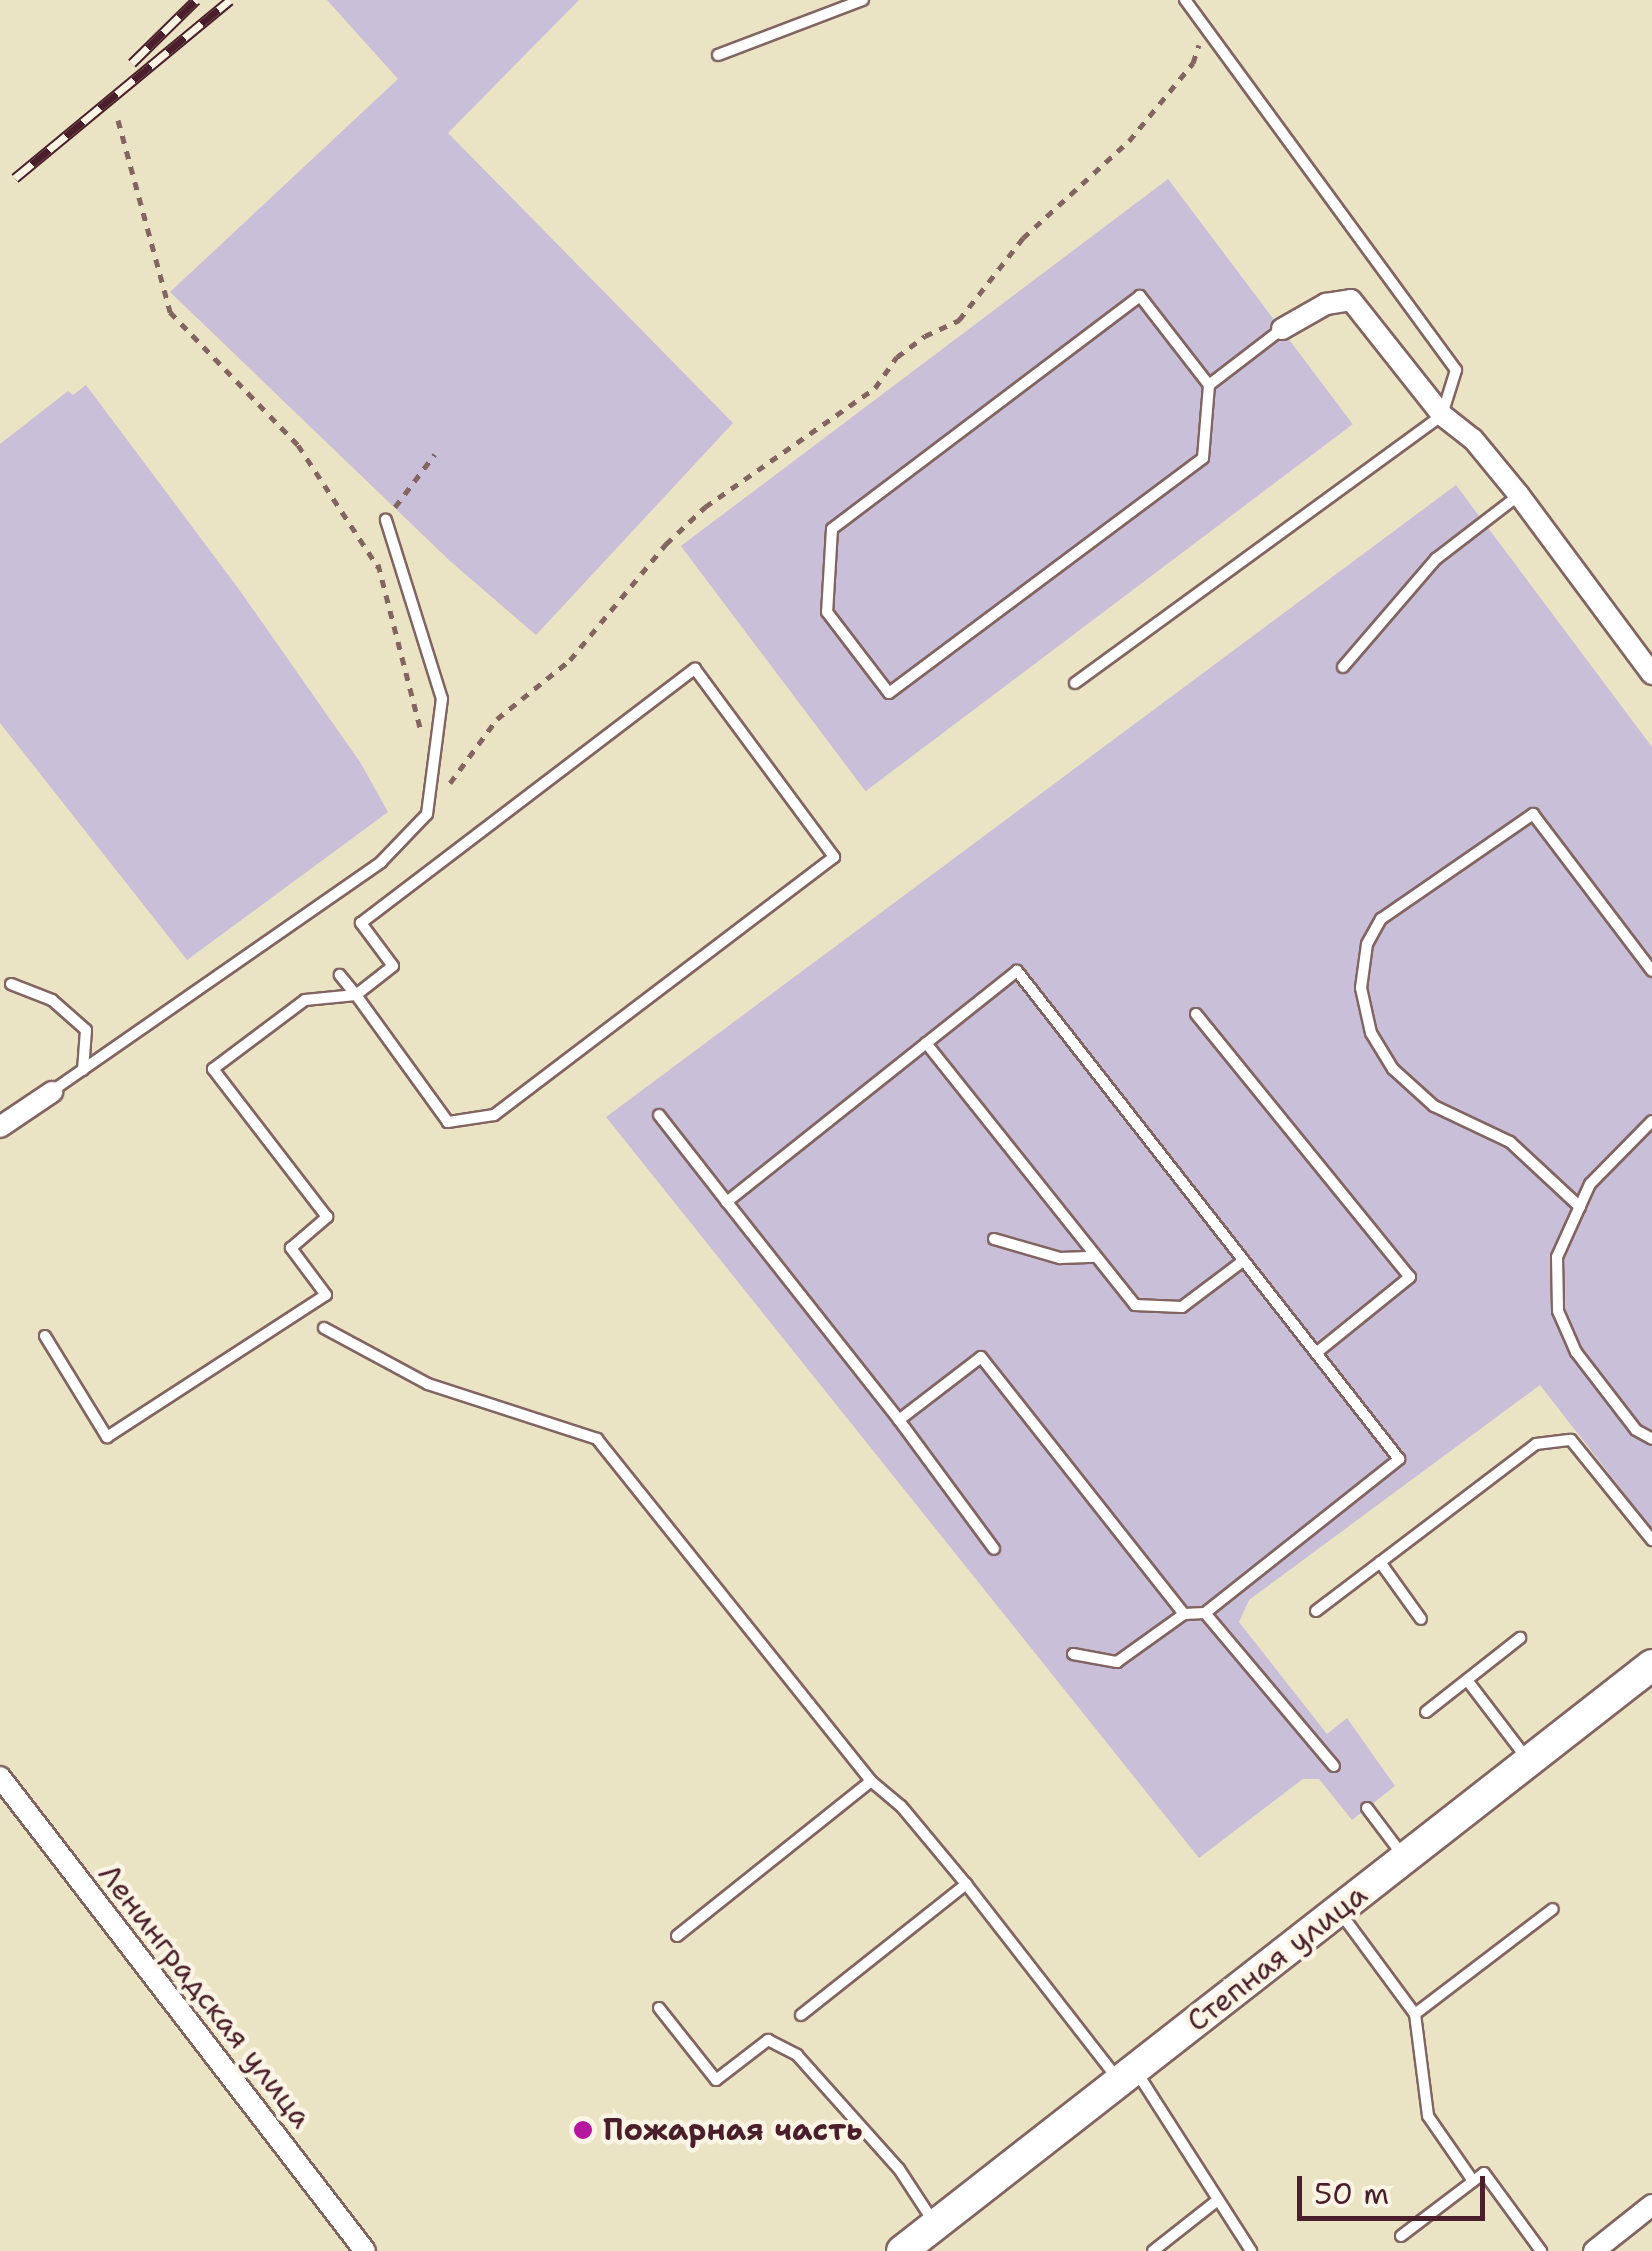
<!DOCTYPE html>
<meta charset="utf-8">
<style>
body{margin:0}
#map{position:relative;width:1652px;height:2251px;overflow:hidden;background:#ebe4c4;font-family:"Shantell Sans",sans-serif}
div>[style]{position:absolute}
.industrial>*{inset:0;background:#c9bfd8;transform-origin:0 0}
.path>*{height:5px;margin-top:-2.5px;transform-origin:0;background:repeating-linear-gradient(90deg,#826461 0 8px,transparent 0 16px)}
.roads{filter:drop-shadow(2px 0 #826461) drop-shadow(-2px 0 #826461) drop-shadow(0 2px #826461) drop-shadow(0 -2px #826461)}
.lane>*{height:10px;margin:-5px;padding:0 5px;transform-origin:5px;border-radius:5px;background:#fff}
.street>*{height:20px;margin:-10px;padding:0 10px;transform-origin:10px;border-radius:10px;background:#fff}
.secondary>*{height:30px;margin:-15px;padding:0 15px;transform-origin:15px;border-radius:15px;background:#fff}
.rail>*{height:11px;margin-top:-5.5px;transform-origin:0;background:repeating-linear-gradient(90deg,#fcf5e5 0 22px,#4a1f2b 0 44px);box-sizing:border-box;border-block:2px solid #4a1f2b}
.dots>*{width:28px;height:28px;translate:-50% -50%;box-sizing:border-box;border:5px solid #fcf5e5;border-radius:50%}
span{translate:-50% -50%;white-space:nowrap;text-align:center;line-height:1.15;-webkit-text-stroke:9px #fcf5e5;paint-order:stroke}
.street-label{font-size:30px;color:#4a1f2b}
.poi-label{font-size:30px;color:#4a1f2b;font-weight:700}
.left{translate:0 -50%;text-align:left}
.scale{position:absolute;left:1297px;top:2176px;width:188px;height:45px;box-sizing:border-box;border:5px solid #4a1f2b;border-top:0;padding-left:12px;font-size:30px;line-height:35px;white-space:nowrap;color:#4a1f2b;-webkit-text-stroke:8px #fcf5e5;paint-order:stroke}
</style>
<div id="map">
<div class="industrial">
<i style="clip-path:polygon(327px 0,579px 0,448px 133px,733px 423px,536px 635px,450px 561px,170px 292px,398px 79px)"></i>
<i style="left:1168px;top:179px;width:307px;height:610px;rotate:53deg"></i>
<i style="clip-path:polygon(86px 385px,238px 588px,360px 762px,388px 812px,187px 960px,0 723px,0 444px,68px 391px,73px 395px)"></i>
<i style="clip-path:polygon(1456px 485px,1652px 747px,1652px 1529px,1540px 1385px,1249px 1600px,1239px 1622px,1327px 1734px,1347px 1718px,1395px 1786px,1352px 1820px,1319px 1779px,1303px 1779px,1199px 1858px,606px 1117px)"></i>
</div>
<div class="path">
<i style="left:118px;top:120px;width:199px;rotate:74.8deg"></i>
<i style="left:170px;top:312px;width:185px;rotate:46.1deg"></i>
<i style="left:298px;top:445px;width:146px;rotate:56.7deg"></i>
<i style="left:395px;top:507px;width:66px;rotate:-53deg"></i>
<i style="left:378px;top:564px;width:169px;rotate:75.6deg"></i>
<i style="left:450px;top:783px;width:79px;rotate:-53.7deg"></i>
<i style="left:497px;top:719px;width:94px;rotate:-38.9deg"></i>
<i style="left:570px;top:660px;width:151px;rotate:-50.4deg"></i>
<i style="left:666px;top:544px;width:54px;rotate:-43.5deg"></i>
<i style="left:705px;top:507px;width:208px;rotate:-35deg"></i>
<i style="left:875px;top:388px;width:38px;rotate:-55deg"></i>
<i style="left:897px;top:357px;width:35px;rotate:-37deg"></i>
<i style="left:925px;top:336px;width:38px;rotate:-25deg"></i>
<i style="left:959px;top:320px;width:104px;rotate:-52deg"></i>
<i style="left:1023px;top:238px;width:144px;rotate:-42.5deg"></i>
<i style="left:1129px;top:141px;width:101px;rotate:-50.6deg"></i>
<i style="left:1193px;top:63px;width:19px;rotate:-72deg"></i>
</div>
<div class="roads">
<div class="lane">
<i style="left:718px;top:55px;width:155px;rotate:-20.8deg"></i>
<i style="left:1209px;top:385px;width:113px;rotate:-127.8deg"></i>
<i style="left:1140px;top:296px;width:386px;rotate:142.9deg"></i>
<i style="left:832px;top:529px;width:83px;rotate:93.4deg"></i>
<i style="left:827px;top:612px;width:102px;rotate:52.6deg"></i>
<i style="left:889px;top:693px;width:392px;rotate:-36.8deg"></i>
<i style="left:1203px;top:458px;width:73px;rotate:-85.3deg"></i>
<i style="left:1209px;top:385px;width:92px;rotate:-37.5deg"></i>
<i style="left:1343px;top:667px;width:143px;rotate:-49.3deg"></i>
<i style="left:1436px;top:559px;width:105px;rotate:-37.6deg"></i>
<i style="left:1075px;top:683px;width:454px;rotate:-36.1deg"></i>
<i style="left:1442px;top:415px;width:47px;rotate:-72.7deg"></i>
<i style="left:1456px;top:370px;width:459px;rotate:-126.2deg"></i>
<i style="left:11px;top:984px;width:44px;rotate:21.3deg"></i>
<i style="left:52px;top:1000px;width:45px;rotate:41.4deg"></i>
<i style="left:86px;top:1030px;width:40px;rotate:94.3deg"></i>
<i style="left:1196px;top:1014px;width:339px;rotate:50.9deg"></i>
<i style="left:1410px;top:1277px;width:121px;rotate:141deg"></i>
<i style="left:926px;top:1043px;width:335px;rotate:51.4deg"></i>
<i style="left:1135px;top:1305px;width:47px;rotate:2.4deg"></i>
<i style="left:1182px;top:1307px;width:76px;rotate:-37deg"></i>
<i style="left:52px;top:1091px;width:401px;rotate:-34.8deg"></i>
<i style="left:381px;top:862px;width:66px;rotate:-46.2deg"></i>
<i style="left:427px;top:814px;width:116px;rotate:-82.6deg"></i>
<i style="left:442px;top:699px;width:188px;rotate:-107.4deg"></i>
<i style="left:659px;top:1115px;width:110px;rotate:52deg"></i>
<i style="left:1652px;top:1121px;width:88px;rotate:134.5deg"></i>
<i style="left:1590px;top:1184px;width:80px;rotate:114.3deg"></i>
<i style="left:1557px;top:1257px;width:54px;rotate:88.9deg"></i>
<i style="left:1558px;top:1311px;width:45px;rotate:66.3deg"></i>
<i style="left:1576px;top:1352px;width:98px;rotate:52.4deg"></i>
<i style="left:1636px;top:1430px;width:18px;rotate:29deg"></i>
<i style="left:1580px;top:1207px;width:96px;rotate:-137.1deg"></i>
<i style="left:1510px;top:1142px;width:84px;rotate:-154.7deg"></i>
<i style="left:1434px;top:1106px;width:55px;rotate:-137.9deg"></i>
<i style="left:1393px;top:1069px;width:42px;rotate:-121.4deg"></i>
<i style="left:1371px;top:1033px;width:46px;rotate:-102.5deg"></i>
<i style="left:1361px;top:988px;width:44px;rotate:-82.2deg"></i>
<i style="left:1367px;top:944px;width:29px;rotate:-61deg"></i>
<i style="left:1381px;top:919px;width:185px;rotate:-34.6deg"></i>
<i style="left:1533px;top:814px;width:197px;rotate:52.8deg"></i>
<i style="left:994px;top:1239px;width:69px;rotate:16.1deg"></i>
<i style="left:1060px;top:1258px;width:36px;rotate:-2deg"></i>
<i style="left:324px;top:1328px;width:118px;rotate:28.3deg"></i>
<i style="left:428px;top:1384px;width:178px;rotate:18deg"></i>
<i style="left:597px;top:1439px;width:438px;rotate:51.3deg"></i>
<i style="left:871px;top:1781px;width:39px;rotate:40deg"></i>
<i style="left:901px;top:1806px;width:102px;rotate:50.2deg"></i>
<i style="left:966px;top:1884px;width:244px;rotate:52.1deg"></i>
<i style="left:45px;top:1336px;width:119px;rotate:58.5deg"></i>
<i style="left:107px;top:1437px;width:261px;rotate:-33deg"></i>
<i style="left:326px;top:1295px;width:59px;rotate:-126.7deg"></i>
<i style="left:291px;top:1248px;width:48px;rotate:-40.7deg"></i>
<i style="left:327px;top:1217px;width:187px;rotate:-127.6deg"></i>
<i style="left:213px;top:1069px;width:115px;rotate:-36.9deg"></i>
<i style="left:305px;top:1000px;width:51px;rotate:-5.6deg"></i>
<i style="left:356px;top:995px;width:47px;rotate:-38.1deg"></i>
<i style="left:393px;top:966px;width:54px;rotate:-126.7deg"></i>
<i style="left:361px;top:923px;width:420px;rotate:-37.3deg"></i>
<i style="left:695px;top:669px;width:234px;rotate:53.5deg"></i>
<i style="left:834px;top:857px;width:427px;rotate:142.8deg"></i>
<i style="left:494px;top:1115px;width:47px;rotate:171.3deg"></i>
<i style="left:448px;top:1122px;width:157px;rotate:-125.9deg"></i>
<i style="left:356px;top:995px;width:26px;rotate:-129deg"></i>
<i style="left:899px;top:1420px;width:160px;rotate:53.6deg"></i>
<i style="left:1380px;top:1562px;width:70px;rotate:54.3deg"></i>
<i style="left:1316px;top:1611px;width:276px;rotate:-37.2deg"></i>
<i style="left:1536px;top:1444px;width:35px;rotate:-7deg"></i>
<i style="left:1571px;top:1440px;width:129px;rotate:51deg"></i>
<i style="left:1205px;top:1613px;width:248px;rotate:-38.4deg"></i>
<i style="left:1399px;top:1459px;width:620px;rotate:-128.05deg"></i>
<i style="left:1017px;top:971px;width:371px;rotate:141.5deg"></i>
<i style="left:727px;top:1202px;width:278px;rotate:51.7deg"></i>
<i style="left:899px;top:1420px;width:103px;rotate:-37.5deg"></i>
<i style="left:981px;top:1357px;width:328px;rotate:51.7deg"></i>
<i style="left:1184px;top:1614px;width:21px;rotate:-3deg"></i>
<i style="left:1205px;top:1613px;width:200px;rotate:49.9deg"></i>
<i style="left:1073px;top:1654px;width:45px;rotate:10.3deg"></i>
<i style="left:1117px;top:1662px;width:82px;rotate:-35.6deg"></i>
<i style="left:1467px;top:1680px;width:101px;rotate:52.7deg"></i>
<i style="left:1426px;top:1712px;width:120px;rotate:-38.2deg"></i>
<i style="left:1367px;top:1808px;width:61px;rotate:52.9deg"></i>
<i style="left:1339px;top:1911px;width:128px;rotate:53.6deg"></i>
<i style="left:1415px;top:2014px;width:173px;rotate:-37.3deg"></i>
<i style="left:677px;top:1936px;width:248px;rotate:-38.6deg"></i>
<i style="left:659px;top:2008px;width:92px;rotate:51.6deg"></i>
<i style="left:716px;top:2080px;width:66px;rotate:-37.6deg"></i>
<i style="left:768px;top:2040px;width:33px;rotate:27deg"></i>
<i style="left:797px;top:2055px;width:153px;rotate:48.2deg"></i>
<i style="left:899px;top:2169px;width:66px;rotate:56.8deg"></i>
<i style="left:1415px;top:2014px;width:103px;rotate:82.7deg"></i>
<i style="left:1428px;top:2116px;width:79px;rotate:55.3deg"></i>
<i style="left:801px;top:2015px;width:211px;rotate:-38.4deg"></i>
<i style="left:1136px;top:2071px;width:214px;rotate:57.4deg"></i>
<i style="left:1401px;top:2236px;width:104px;rotate:-37.2deg"></i>
<i style="left:1484px;top:2173px;width:97px;rotate:53.8deg"></i>
<i style="left:1153px;top:2251px;width:78px;rotate:-38.2deg"></i>
</div>
<div class="street">
<i style="left:1282px;top:329px;width:51px;rotate:-29.6deg"></i>
<i style="left:1326px;top:304px;width:25px;rotate:-9deg"></i>
<i style="left:1351px;top:300px;width:147px;rotate:51.6deg"></i>
<i style="left:1442px;top:415px;width:39px;rotate:38deg"></i>
<i style="left:1473px;top:439px;width:72px;rotate:50.6deg"></i>
<i style="left:1519px;top:495px;width:223px;rotate:53.4deg"></i>
<i style="left:0;top:1127px;width:63px;rotate:-33.9deg"></i>
<i style="left:0;top:1777px;width:598px;rotate:52.4deg"></i>
<i style="left:1594px;top:2251px;width:74px;rotate:-38.4deg"></i>
</div>
<div class="secondary">
<i style="left:902px;top:2251px;width:952px;rotate:-38deg"></i>
</div>
</div>
<div class="rail">
<i style="left:132px;top:63px;width:90px;rotate:-44.5deg"></i>
<i style="left:15px;top:178px;width:279px;rotate:-39.6deg"></i>
</div>
<div class="dots">
<i style="left:583px;top:2130px;background:#b5179e"></i>
</div>
<div class="street-label">
<span style="left:1277px;top:1958px;rotate:-38deg">Степная улица</span>
<span style="left:205px;top:1996px;rotate:52deg">Ленинградская улица</span>
</div>
<div class="poi-label">
<span class="left" style="left:603px;top:2130px">Пожарная часть</span>
</div>
<div class="scale">50 m</div>
</div>
